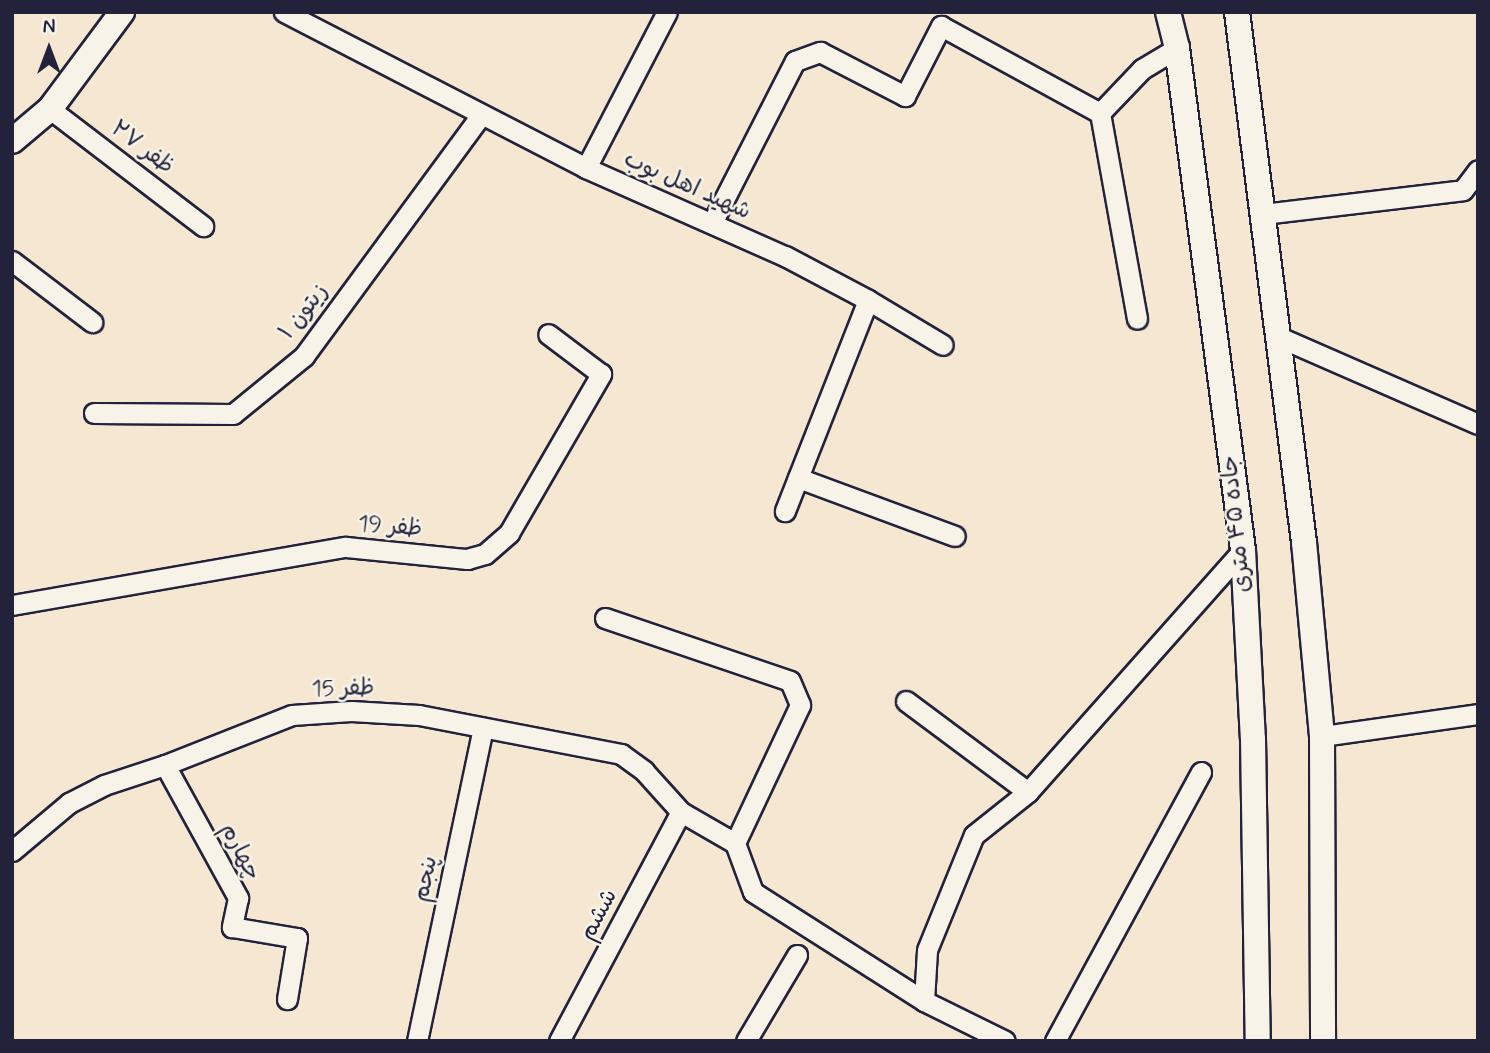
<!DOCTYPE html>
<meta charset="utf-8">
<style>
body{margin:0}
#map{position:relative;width:1490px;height:1053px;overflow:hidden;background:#f5e7d2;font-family:Mynerve,"Playpen Sans Arabic",sans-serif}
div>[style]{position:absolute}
.roads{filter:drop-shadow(2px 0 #22223b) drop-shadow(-2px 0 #22223b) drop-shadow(0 2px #22223b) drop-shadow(0 -2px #22223b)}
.minor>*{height:19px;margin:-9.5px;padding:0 9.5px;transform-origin:9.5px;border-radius:9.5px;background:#f7f3e8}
.tertiary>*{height:24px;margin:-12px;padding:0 12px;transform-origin:12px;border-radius:12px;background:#f7f3e8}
span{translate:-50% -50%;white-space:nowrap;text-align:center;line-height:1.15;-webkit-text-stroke:5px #f7f3e8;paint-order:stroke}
.street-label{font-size:23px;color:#22223b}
.frame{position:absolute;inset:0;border:14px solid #22223b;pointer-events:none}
.north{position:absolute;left:14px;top:14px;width:70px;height:70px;-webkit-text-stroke:5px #f7f3e8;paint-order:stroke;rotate:0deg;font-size:19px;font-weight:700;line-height:28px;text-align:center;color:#22223b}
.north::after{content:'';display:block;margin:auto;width:24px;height:32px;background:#22223b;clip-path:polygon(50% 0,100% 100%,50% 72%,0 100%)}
</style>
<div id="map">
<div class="roads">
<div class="minor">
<i style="left:284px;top:12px;width:340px;rotate:27.3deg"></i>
<i style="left:586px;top:168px;width:218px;rotate:23.9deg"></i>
<i style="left:785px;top:256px;width:94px;rotate:27.9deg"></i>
<i style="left:868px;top:300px;width:227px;rotate:111.5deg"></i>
<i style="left:50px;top:109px;width:193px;rotate:37.4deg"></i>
<i style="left:1100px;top:113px;width:61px;rotate:-46.3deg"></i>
<i style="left:1142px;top:69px;width:41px;rotate:-31deg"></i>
<i style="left:586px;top:168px;width:176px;rotate:-62.6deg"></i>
<i style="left:1263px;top:214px;width:201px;rotate:-6.8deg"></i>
<i style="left:1463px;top:190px;width:25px;rotate:-53deg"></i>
<i style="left:712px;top:223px;width:182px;rotate:-62.9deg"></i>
<i style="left:795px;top:61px;width:27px;rotate:-20deg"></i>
<i style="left:820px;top:52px;width:96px;rotate:27.4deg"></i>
<i style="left:905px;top:96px;width:79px;rotate:-62.8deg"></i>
<i style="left:941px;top:26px;width:181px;rotate:28.7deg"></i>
<i style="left:1100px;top:113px;width:209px;rotate:79.8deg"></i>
<i style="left:12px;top:261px;width:101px;rotate:37.3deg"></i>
<i style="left:868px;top:300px;width:87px;rotate:31deg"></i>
<i style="left:1279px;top:337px;width:217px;rotate:23.6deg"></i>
<i style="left:94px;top:413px;width:139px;rotate:0.4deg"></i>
<i style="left:233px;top:414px;width:92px;rotate:-39.2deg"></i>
<i style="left:304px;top:356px;width:299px;rotate:-53.7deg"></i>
<i style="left:798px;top:478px;width:167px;rotate:20.3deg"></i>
<i style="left:12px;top:605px;width:339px;rotate:-9.9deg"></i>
<i style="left:346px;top:547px;width:122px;rotate:5.7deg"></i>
<i style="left:467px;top:559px;width:19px;rotate:-16deg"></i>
<i style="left:485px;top:554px;width:32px;rotate:-41deg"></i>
<i style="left:509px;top:533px;width:184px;rotate:-59.9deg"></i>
<i style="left:601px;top:374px;width:66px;rotate:-143deg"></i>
<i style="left:605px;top:618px;width:195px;rotate:18.8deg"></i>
<i style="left:790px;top:681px;width:26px;rotate:67deg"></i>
<i style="left:800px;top:705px;width:153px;rotate:115.2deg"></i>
<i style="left:906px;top:701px;width:152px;rotate:36.7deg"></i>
<i style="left:1322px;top:736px;width:158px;rotate:-8deg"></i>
<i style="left:165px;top:765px;width:152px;rotate:61.2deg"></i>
<i style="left:238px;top:898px;width:30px;rotate:102deg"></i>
<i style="left:232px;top:927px;width:66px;rotate:9.6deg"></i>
<i style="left:297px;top:938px;width:62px;rotate:99.3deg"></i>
<i style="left:12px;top:851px;width:75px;rotate:-40.1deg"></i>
<i style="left:69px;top:803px;width:39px;rotate:-27deg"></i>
<i style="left:104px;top:785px;width:64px;rotate:-18.2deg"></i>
<i style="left:165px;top:765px;width:136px;rotate:-21.5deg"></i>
<i style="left:292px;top:715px;width:59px;rotate:-3.9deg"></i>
<i style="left:351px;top:711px;width:68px;rotate:3.4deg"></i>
<i style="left:419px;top:715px;width:206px;rotate:10.9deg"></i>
<i style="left:621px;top:754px;width:29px;rotate:36deg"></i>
<i style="left:644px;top:771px;width:55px;rotate:47.9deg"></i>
<i style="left:681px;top:812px;width:62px;rotate:29.9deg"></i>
<i style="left:735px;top:843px;width:52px;rotate:69.8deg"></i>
<i style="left:753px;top:892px;width:203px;rotate:32.5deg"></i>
<i style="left:924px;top:1001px;width:90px;rotate:26.3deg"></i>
<i style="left:924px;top:1001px;width:51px;rotate:-86.6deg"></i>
<i style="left:927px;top:950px;width:124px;rotate:-67.8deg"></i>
<i style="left:974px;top:835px;width:69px;rotate:-38.5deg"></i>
<i style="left:1028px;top:792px;width:324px;rotate:-48.4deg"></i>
<i style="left:417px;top:1041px;width:320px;rotate:-78.1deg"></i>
<i style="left:559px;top:1041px;width:259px;rotate:-62deg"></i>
<i style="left:746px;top:1041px;width:100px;rotate:-59.3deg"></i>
<i style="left:1055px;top:1041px;width:306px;rotate:-61.5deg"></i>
</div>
<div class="tertiary">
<i style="left:1168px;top:12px;width:37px;rotate:76deg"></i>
<i style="left:1177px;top:48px;width:506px;rotate:82.51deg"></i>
<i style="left:1243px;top:550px;width:189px;rotate:87deg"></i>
<i style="left:1253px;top:739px;width:302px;rotate:89.1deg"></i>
<i style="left:1237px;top:12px;width:534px;rotate:82.8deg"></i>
<i style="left:1304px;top:542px;width:195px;rotate:84.7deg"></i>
<i style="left:1322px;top:736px;width:305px;rotate:89.8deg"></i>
<i style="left:12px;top:141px;width:50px;rotate:-40.1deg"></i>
<i style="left:50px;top:109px;width:121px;rotate:-53.4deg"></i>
</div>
</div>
<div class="street-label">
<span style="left:142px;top:148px;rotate:37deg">ظفر ۲۷</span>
<span style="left:687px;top:186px;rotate:24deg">شهید اهل بوب</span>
<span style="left:304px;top:312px;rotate:-52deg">زیتون ۱</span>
<span style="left:1237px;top:524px;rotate:-96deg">جاده ۴۵ متری</span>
<span style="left:390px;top:527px;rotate:5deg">ظفر 19</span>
<span style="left:343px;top:689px;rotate:-1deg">ظفر 15</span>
<span style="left:240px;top:852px;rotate:62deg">چهارم</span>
<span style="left:426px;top:879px;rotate:-78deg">پنجم</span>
<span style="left:599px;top:915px;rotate:-62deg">ششم</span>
</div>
<div class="frame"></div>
<div class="north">N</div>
</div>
